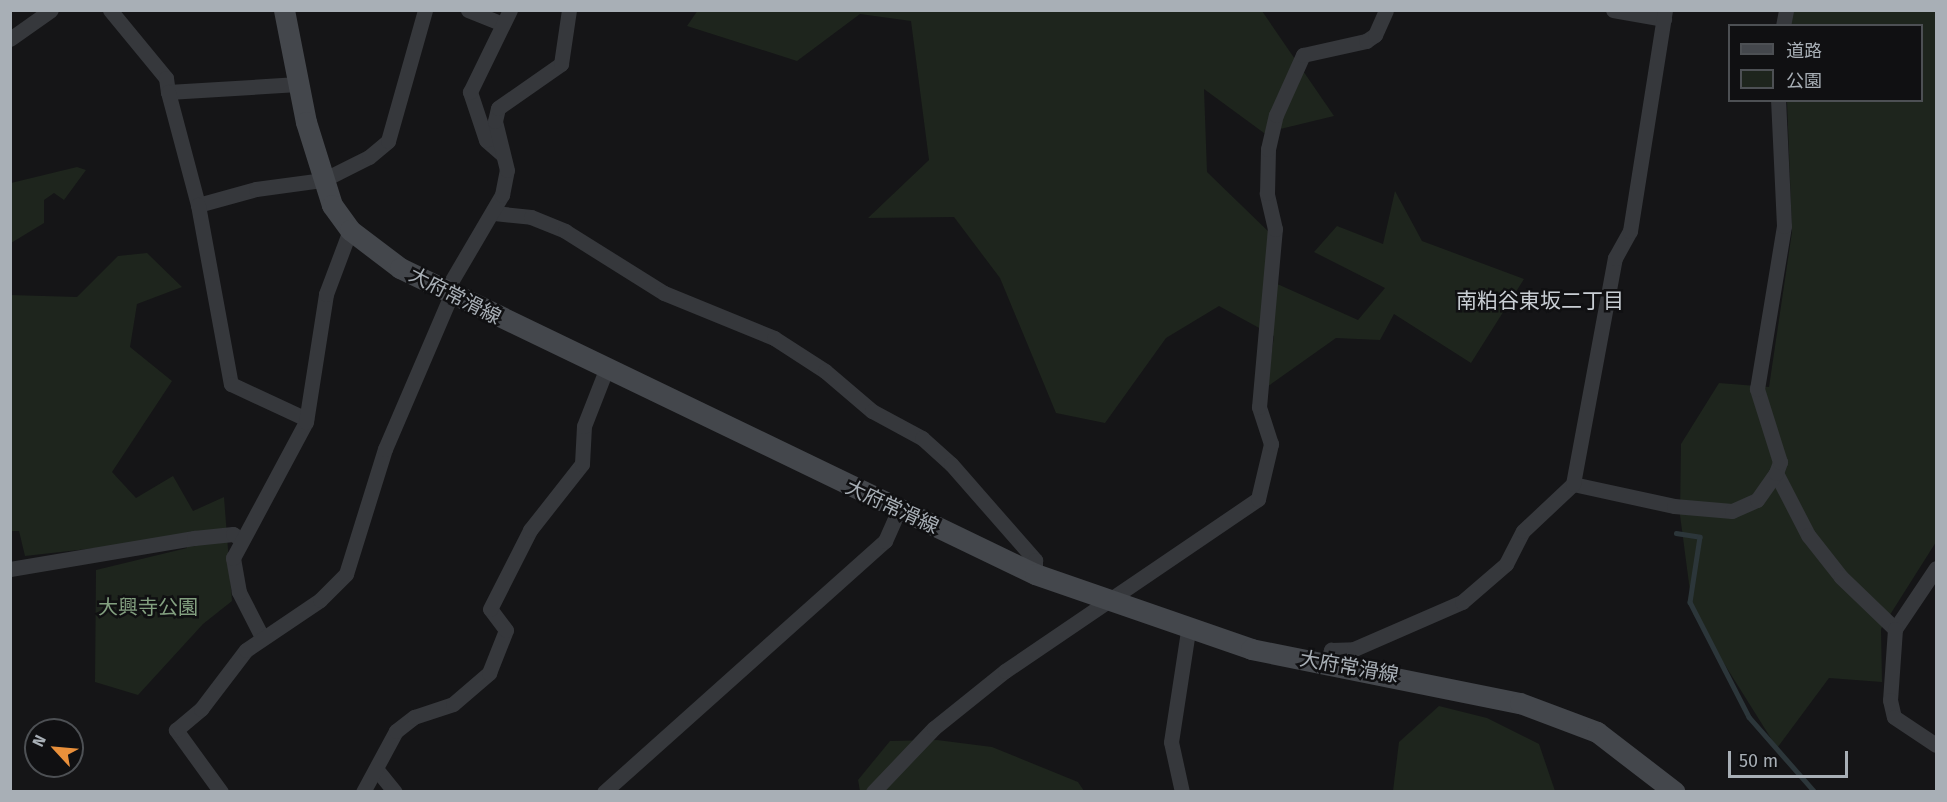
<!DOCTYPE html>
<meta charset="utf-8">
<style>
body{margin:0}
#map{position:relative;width:1947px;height:802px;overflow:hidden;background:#151517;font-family:"Fira Sans","Noto Sans JP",sans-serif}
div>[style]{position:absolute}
.green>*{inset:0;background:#1e251d}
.stream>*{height:4.5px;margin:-2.25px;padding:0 2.25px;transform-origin:2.25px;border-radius:2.25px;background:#2c363a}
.minor>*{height:15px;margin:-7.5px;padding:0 7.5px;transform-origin:7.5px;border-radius:7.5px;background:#36383c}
.secondary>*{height:21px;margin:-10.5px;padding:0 10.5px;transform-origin:10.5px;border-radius:10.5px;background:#44474c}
span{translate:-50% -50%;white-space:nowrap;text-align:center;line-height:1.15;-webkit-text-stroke:5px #101012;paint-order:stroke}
.street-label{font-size:20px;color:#a8afb6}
.park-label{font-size:20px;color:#83a080}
.neighbourhood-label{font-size:21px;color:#c8cdd3}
.frame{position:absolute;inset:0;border:12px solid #a8afb6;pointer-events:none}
.legend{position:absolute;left:1728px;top:24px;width:195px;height:78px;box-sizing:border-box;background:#101012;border:2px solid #4d5054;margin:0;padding:8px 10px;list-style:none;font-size:18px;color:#a8afb6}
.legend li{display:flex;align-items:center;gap:12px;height:30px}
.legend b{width:30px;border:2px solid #4d5054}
.north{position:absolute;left:24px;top:718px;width:60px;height:60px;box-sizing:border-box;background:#101012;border:2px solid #4d5054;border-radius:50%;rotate:296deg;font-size:16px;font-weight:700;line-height:24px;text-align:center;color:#a8afb6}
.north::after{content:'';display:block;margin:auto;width:21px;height:27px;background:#e9903b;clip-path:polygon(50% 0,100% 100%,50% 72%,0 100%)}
.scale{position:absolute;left:1728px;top:751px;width:120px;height:27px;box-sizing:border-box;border:3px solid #a8afb6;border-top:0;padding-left:8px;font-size:18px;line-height:21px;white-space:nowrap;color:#a8afb6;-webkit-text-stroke:4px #101012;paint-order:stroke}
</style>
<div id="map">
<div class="green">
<i style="clip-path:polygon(698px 10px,1262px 11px,1334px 116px,1264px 133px,1204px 89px,1207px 172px,1271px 234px,1264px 278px,1358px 320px,1385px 288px,1314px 252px,1337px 226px,1383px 244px,1395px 191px,1422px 241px,1524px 279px,1471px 363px,1394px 314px,1380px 340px,1336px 338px,1267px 387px,1274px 336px,1219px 306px,1166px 338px,1105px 423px,1056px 413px,1000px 278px,954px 217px,868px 218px,929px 160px,911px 21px,860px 14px,797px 61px,687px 26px)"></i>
<i style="clip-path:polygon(1792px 11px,1936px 11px,1936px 542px,1881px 629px,1882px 682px,1829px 678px,1777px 748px,1693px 614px,1680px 515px,1681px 444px,1719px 383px,1769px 387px,1792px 232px,1787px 101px,1922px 100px,1922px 26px,1790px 25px)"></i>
<i style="clip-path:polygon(77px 167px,86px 170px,64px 200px,54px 193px,44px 200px,44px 223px,11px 243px,11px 183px)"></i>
<i style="clip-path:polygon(147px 253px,182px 287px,137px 304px,130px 347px,172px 381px,112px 472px,136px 498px,173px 476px,193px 511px,224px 497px,232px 601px,203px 624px,138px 695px,95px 682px,96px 570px,187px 548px,185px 538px,25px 556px,19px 531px,11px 531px,10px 295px,77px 297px,118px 256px)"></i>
<i style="clip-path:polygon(1439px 706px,1487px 718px,1539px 744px,1555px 791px,1393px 791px,1399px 742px)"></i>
<i style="clip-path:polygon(937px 740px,992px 747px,1078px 782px,1084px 791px,860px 791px,858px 780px,890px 741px)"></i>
</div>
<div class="stream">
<i style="left:1676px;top:533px;width:24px;rotate:9deg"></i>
<i style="left:1700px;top:537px;width:66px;rotate:98.7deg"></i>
<i style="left:1690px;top:602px;width:129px;rotate:62.8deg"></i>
<i style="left:1749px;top:717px;width:100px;rotate:48.7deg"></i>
</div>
<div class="minor">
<i style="left:110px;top:10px;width:88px;rotate:50.5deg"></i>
<i style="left:166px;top:78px;width:14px;rotate:82deg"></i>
<i style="left:168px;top:92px;width:130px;rotate:-3.5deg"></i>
<i style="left:468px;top:10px;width:37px;rotate:22deg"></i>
<i style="left:1613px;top:10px;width:52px;rotate:10deg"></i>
<i style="left:1783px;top:26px;width:16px;rotate:-79deg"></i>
<i style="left:10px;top:39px;width:50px;rotate:-35.3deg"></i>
<i style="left:168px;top:92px;width:117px;rotate:75.1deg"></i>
<i style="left:198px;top:205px;width:60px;rotate:-15.4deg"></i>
<i style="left:256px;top:189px;width:68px;rotate:-7.7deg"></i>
<i style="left:323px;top:180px;width:51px;rotate:-26.6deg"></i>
<i style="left:369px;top:157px;width:25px;rotate:-40deg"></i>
<i style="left:388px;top:141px;width:136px;rotate:-74.2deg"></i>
<i style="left:502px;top:154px;width:21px;rotate:-139deg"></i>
<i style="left:486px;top:140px;width:51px;rotate:-108.4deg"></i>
<i style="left:470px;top:92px;width:91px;rotate:-64deg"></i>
<i style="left:198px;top:205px;width:182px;rotate:79.6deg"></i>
<i style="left:231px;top:384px;width:83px;rotate:25deg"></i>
<i style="left:494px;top:213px;width:37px;rotate:6deg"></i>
<i style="left:531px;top:217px;width:37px;rotate:22deg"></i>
<i style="left:565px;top:231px;width:117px;rotate:32.1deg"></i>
<i style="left:664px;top:293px;width:119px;rotate:22.2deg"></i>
<i style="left:774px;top:338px;width:61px;rotate:32.9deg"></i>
<i style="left:825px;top:371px;width:62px;rotate:40.4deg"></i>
<i style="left:872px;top:411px;width:57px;rotate:28.4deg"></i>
<i style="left:922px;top:438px;width:39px;rotate:42deg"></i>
<i style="left:951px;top:464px;width:128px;rotate:48.8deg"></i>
<i style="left:1035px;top:560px;width:14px;rotate:90deg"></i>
<i style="left:445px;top:292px;width:113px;rotate:-59.6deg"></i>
<i style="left:502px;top:195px;width:25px;rotate:-79deg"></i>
<i style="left:507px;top:170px;width:50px;rotate:-103.8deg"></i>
<i style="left:495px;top:121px;width:13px;rotate:-77deg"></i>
<i style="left:498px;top:108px;width:77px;rotate:-34.9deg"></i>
<i style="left:561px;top:64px;width:55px;rotate:-81.6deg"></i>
<i style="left:1776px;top:473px;width:70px;rotate:62.7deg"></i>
<i style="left:1808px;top:535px;width:53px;rotate:51.8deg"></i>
<i style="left:1841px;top:577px;width:75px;rotate:43.9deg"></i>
<i style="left:1573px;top:484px;width:103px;rotate:12.3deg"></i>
<i style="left:1674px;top:506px;width:58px;rotate:4.9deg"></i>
<i style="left:1732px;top:511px;width:27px;rotate:-24deg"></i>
<i style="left:1757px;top:500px;width:33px;rotate:-55deg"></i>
<i style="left:1776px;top:473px;width:12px;rotate:-70deg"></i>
<i style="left:1780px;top:462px;width:77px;rotate:-107.5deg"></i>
<i style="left:1757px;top:389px;width:165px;rotate:-80.6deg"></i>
<i style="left:1784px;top:226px;width:126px;rotate:-92.7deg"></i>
<i style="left:1936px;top:568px;width:73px;rotate:123.9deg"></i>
<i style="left:1895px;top:629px;width:71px;rotate:94deg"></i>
<i style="left:1890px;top:700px;width:17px;rotate:77deg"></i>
<i style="left:1894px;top:717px;width:50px;rotate:33.7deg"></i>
<i style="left:10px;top:569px;width:187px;rotate:-9.6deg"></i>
<i style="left:194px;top:538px;width:39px;rotate:-6deg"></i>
<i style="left:233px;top:534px;width:9px;rotate:32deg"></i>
<i style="left:262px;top:637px;width:51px;rotate:-117.1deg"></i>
<i style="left:239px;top:592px;width:35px;rotate:-100deg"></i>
<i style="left:233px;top:558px;width:154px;rotate:-61.8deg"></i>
<i style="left:306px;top:422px;width:130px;rotate:-81.1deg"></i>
<i style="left:326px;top:294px;width:68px;rotate:-69.4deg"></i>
<i style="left:1327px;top:663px;width:14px;rotate:-73deg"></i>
<i style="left:1331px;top:650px;width:23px;rotate:-2deg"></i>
<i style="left:1354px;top:649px;width:118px;rotate:-23.5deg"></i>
<i style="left:1462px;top:602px;width:58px;rotate:-40.8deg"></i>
<i style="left:1506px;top:564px;width:37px;rotate:-63deg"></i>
<i style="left:1523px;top:531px;width:69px;rotate:-43.2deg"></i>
<i style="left:1573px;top:484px;width:230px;rotate:-79.5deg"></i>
<i style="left:1615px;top:258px;width:31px;rotate:-61deg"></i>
<i style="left:1630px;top:231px;width:224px;rotate:-81deg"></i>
<i style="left:377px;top:770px;width:28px;rotate:51deg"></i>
<i style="left:221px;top:792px;width:77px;rotate:-126deg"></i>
<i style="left:176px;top:730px;width:33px;rotate:-40deg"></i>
<i style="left:201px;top:709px;width:74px;rotate:-52.7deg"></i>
<i style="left:246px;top:650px;width:89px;rotate:-34deg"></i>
<i style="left:320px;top:600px;width:37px;rotate:-45deg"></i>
<i style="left:346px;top:574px;width:131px;rotate:-72.7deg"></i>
<i style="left:385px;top:449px;width:168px;rotate:-66.8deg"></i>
<i style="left:363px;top:792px;width:69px;rotate:-61.6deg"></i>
<i style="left:396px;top:731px;width:23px;rotate:-38deg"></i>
<i style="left:414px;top:717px;width:41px;rotate:-18.4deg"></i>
<i style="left:453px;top:704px;width:48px;rotate:-40.7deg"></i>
<i style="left:489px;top:673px;width:46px;rotate:-68.4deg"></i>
<i style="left:506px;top:630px;width:26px;rotate:-127deg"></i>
<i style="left:490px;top:609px;width:89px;rotate:-63.1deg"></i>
<i style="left:530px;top:530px;width:84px;rotate:-51.8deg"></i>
<i style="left:582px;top:464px;width:38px;rotate:-87deg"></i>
<i style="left:584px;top:426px;width:60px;rotate:-68.6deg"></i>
<i style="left:604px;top:792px;width:377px;rotate:-41.8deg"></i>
<i style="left:885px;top:541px;width:34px;rotate:-66deg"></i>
<i style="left:873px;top:792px;width:88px;rotate:-46.4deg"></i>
<i style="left:934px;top:728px;width:91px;rotate:-38.8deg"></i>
<i style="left:1005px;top:671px;width:306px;rotate:-34.2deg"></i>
<i style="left:1258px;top:499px;width:57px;rotate:-76.7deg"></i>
<i style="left:1271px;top:444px;width:39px;rotate:-108deg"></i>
<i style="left:1259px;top:407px;width:179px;rotate:-84.9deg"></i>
<i style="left:1275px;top:229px;width:37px;rotate:-103deg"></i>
<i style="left:1267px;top:193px;width:44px;rotate:-88.7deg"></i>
<i style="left:1268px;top:149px;width:35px;rotate:-77deg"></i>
<i style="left:1276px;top:115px;width:66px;rotate:-65.8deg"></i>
<i style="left:1303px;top:55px;width:65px;rotate:-12.5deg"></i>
<i style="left:1366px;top:41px;width:11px;rotate:-34deg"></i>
<i style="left:1375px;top:35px;width:27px;rotate:-66deg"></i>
<i style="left:1182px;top:792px;width:51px;rotate:-102.4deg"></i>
<i style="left:1171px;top:742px;width:112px;rotate:-81.3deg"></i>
</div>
<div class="secondary">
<i style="left:284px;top:10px;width:114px;rotate:78.9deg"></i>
<i style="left:306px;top:122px;width:87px;rotate:72.6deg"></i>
<i style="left:332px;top:205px;width:31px;rotate:54deg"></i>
<i style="left:350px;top:230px;width:63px;rotate:37.2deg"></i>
<i style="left:400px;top:268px;width:705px;rotate:25.73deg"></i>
<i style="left:1035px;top:574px;width:229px;rotate:19.1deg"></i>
<i style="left:1251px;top:649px;width:274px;rotate:11.4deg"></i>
<i style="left:1520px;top:703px;width:82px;rotate:20.6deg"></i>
<i style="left:1597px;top:732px;width:98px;rotate:37.6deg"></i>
</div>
<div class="street-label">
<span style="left:455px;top:296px;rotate:27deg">大府常滑線</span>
<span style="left:892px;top:507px;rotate:25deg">大府常滑線</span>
<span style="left:1349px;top:667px;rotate:10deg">大府常滑線</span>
</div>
<div class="park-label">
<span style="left:148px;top:607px">大興寺公園</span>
</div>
<div class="neighbourhood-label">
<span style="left:1540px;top:301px">南粕谷東坂二丁目</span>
</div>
<div class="frame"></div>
<ul class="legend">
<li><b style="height:8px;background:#44474c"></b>道路</li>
<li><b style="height:16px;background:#1e251d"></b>公園</li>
</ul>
<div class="north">N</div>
<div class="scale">50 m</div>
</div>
